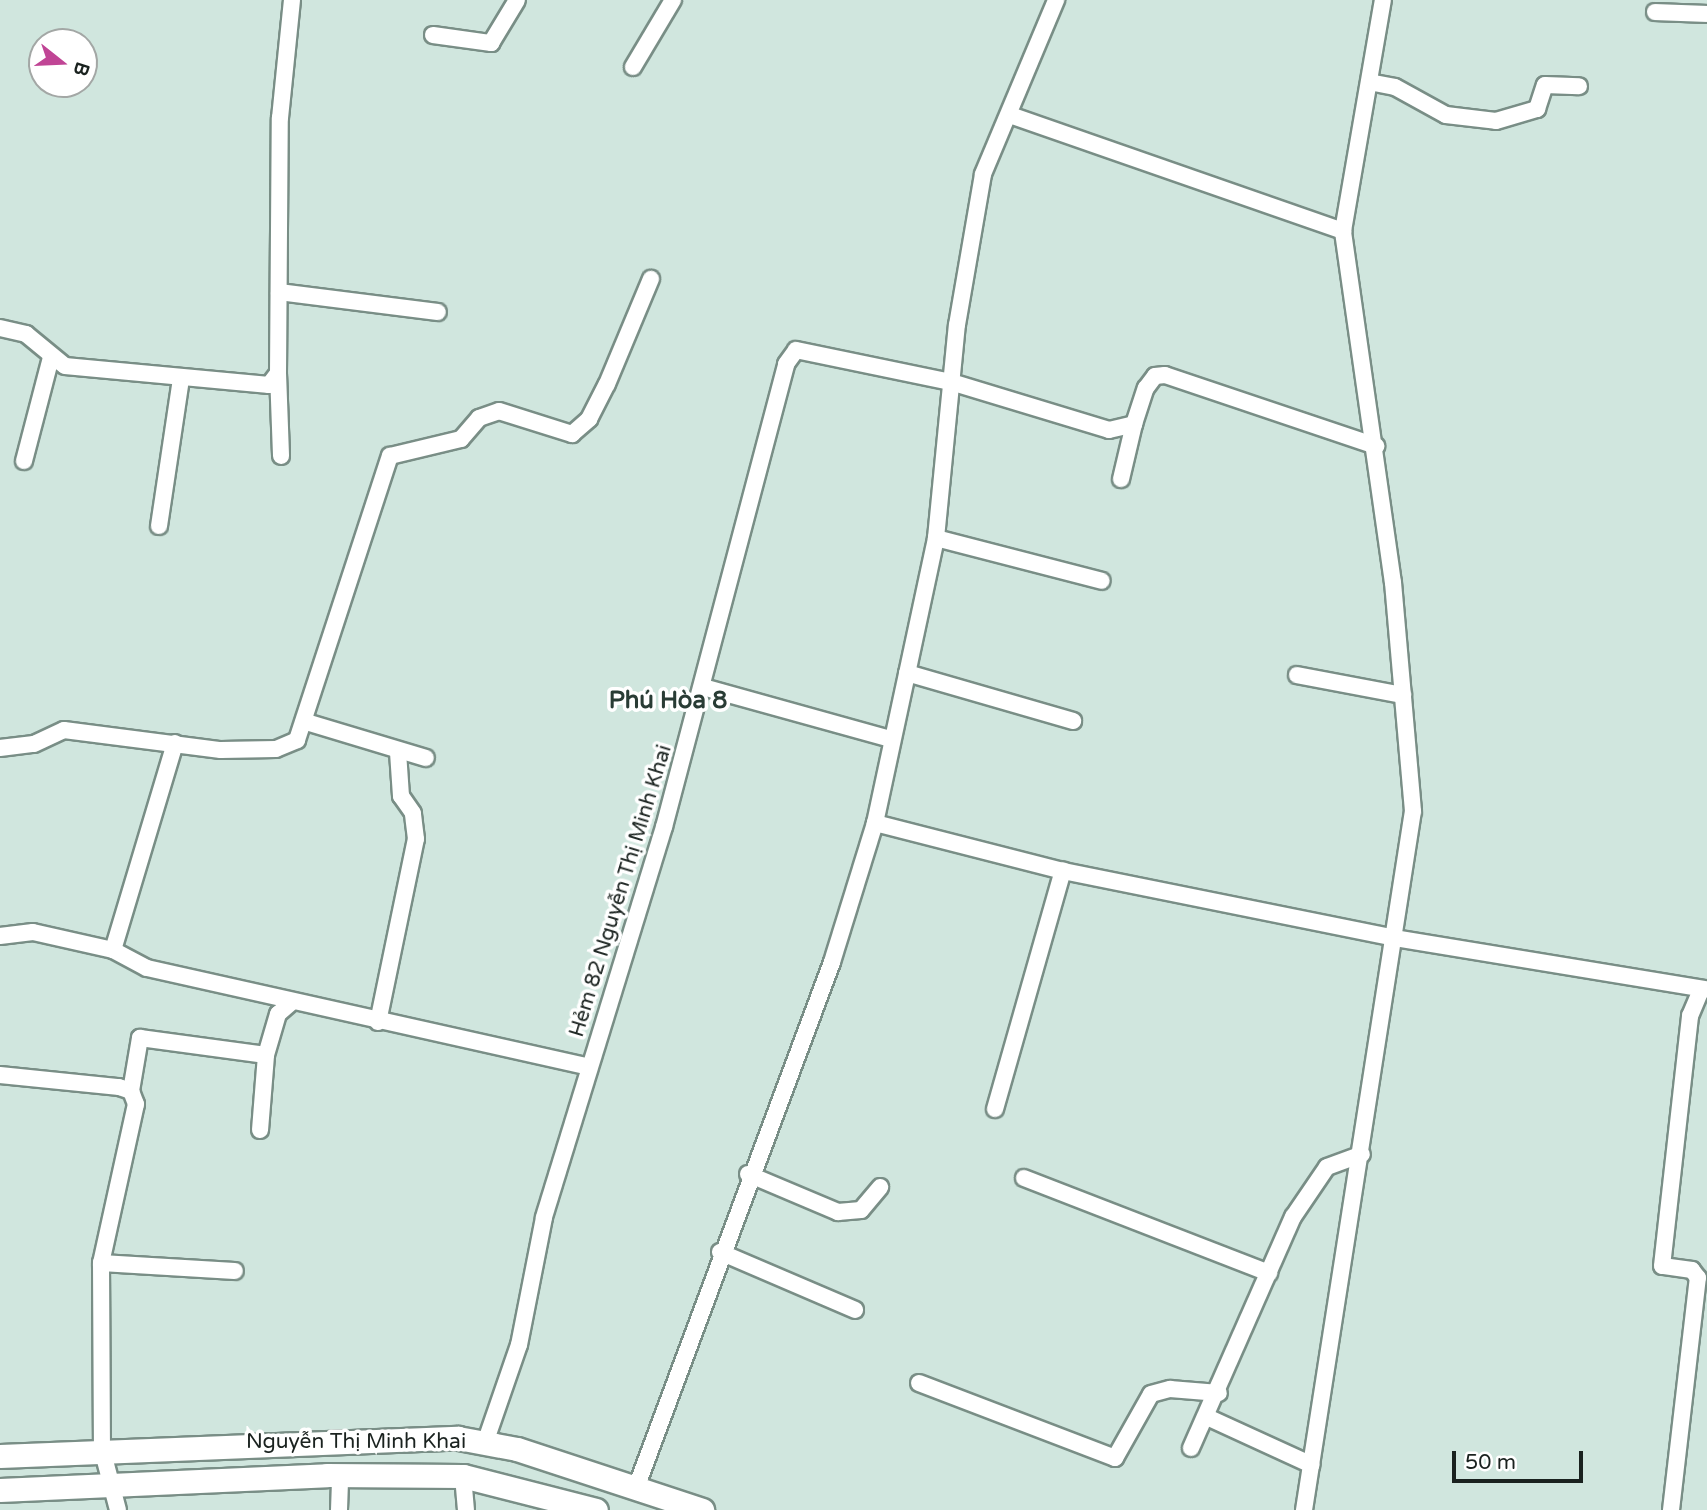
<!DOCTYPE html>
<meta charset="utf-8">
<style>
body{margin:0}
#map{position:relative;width:1707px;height:1510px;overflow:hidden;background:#d0e6de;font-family:"Varela Round",sans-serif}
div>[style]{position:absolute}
.roads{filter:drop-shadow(2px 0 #798e86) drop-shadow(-2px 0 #798e86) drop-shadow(0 2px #798e86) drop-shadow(0 -2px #798e86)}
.street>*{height:16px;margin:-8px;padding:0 8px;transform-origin:8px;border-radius:8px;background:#fff}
.secondary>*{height:23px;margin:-11.5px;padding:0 11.5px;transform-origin:11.5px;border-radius:11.5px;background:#fff}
span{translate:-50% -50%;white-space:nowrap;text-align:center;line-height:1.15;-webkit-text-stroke:7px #fff;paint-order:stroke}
.street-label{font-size:21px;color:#1a221f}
.quarter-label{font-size:24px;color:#293c35;font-weight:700}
.north{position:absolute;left:28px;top:28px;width:70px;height:70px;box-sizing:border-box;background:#fff;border:2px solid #a3a7a5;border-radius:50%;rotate:108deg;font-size:19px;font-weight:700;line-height:28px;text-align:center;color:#1a221f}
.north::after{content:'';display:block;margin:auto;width:24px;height:32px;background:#c04595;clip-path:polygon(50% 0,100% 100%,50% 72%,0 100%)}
.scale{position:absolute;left:1452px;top:1451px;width:131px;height:32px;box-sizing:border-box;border:4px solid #1a221f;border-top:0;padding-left:9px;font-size:21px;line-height:24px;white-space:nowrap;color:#1a221f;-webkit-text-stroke:5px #fff;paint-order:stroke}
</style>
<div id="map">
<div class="roads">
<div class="street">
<i style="left:1655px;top:12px;width:52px;rotate:2.2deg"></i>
<i style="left:433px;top:35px;width:59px;rotate:7.9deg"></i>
<i style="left:491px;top:43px;width:50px;rotate:-58.8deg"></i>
<i style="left:633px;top:67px;width:78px;rotate:-59.2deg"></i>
<i style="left:1369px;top:82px;width:26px;rotate:11deg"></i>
<i style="left:1395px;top:87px;width:58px;rotate:28.8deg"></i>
<i style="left:1446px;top:115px;width:50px;rotate:6.8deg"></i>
<i style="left:1496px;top:121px;width:43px;rotate:-16.3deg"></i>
<i style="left:1537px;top:109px;width:25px;rotate:-72deg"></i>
<i style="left:1545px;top:85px;width:34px;rotate:2deg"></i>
<i style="left:1010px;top:115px;width:353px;rotate:19.2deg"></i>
<i style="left:279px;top:292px;width:160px;rotate:7.2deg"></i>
<i style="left:0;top:328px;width:27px;rotate:13deg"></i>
<i style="left:26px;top:334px;width:50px;rotate:39.4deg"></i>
<i style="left:65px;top:366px;width:205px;rotate:5.3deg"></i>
<i style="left:269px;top:385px;width:15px;rotate:-53deg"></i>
<i style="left:278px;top:373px;width:255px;rotate:-89.6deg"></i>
<i style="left:280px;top:118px;width:119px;rotate:-84.2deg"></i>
<i style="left:278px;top:373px;width:83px;rotate:87.9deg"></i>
<i style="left:24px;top:461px;width:107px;rotate:-75.4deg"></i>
<i style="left:1121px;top:479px;width:57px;rotate:-76.7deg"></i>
<i style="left:159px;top:526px;width:149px;rotate:-81.5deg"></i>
<i style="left:936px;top:538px;width:171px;rotate:14.5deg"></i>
<i style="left:907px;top:673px;width:173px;rotate:16.1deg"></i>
<i style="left:1297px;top:675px;width:108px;rotate:10.7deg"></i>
<i style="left:703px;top:687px;width:195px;rotate:15.5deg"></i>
<i style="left:306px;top:722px;width:125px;rotate:16.7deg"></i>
<i style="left:0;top:748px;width:34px;rotate:-7deg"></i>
<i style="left:34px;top:744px;width:33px;rotate:-25deg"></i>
<i style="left:64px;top:730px;width:158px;rotate:7.3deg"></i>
<i style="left:221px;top:750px;width:55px;rotate:-1deg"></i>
<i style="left:276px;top:749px;width:23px;rotate:-23deg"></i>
<i style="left:297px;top:740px;width:299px;rotate:-71.9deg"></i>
<i style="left:390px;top:456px;width:73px;rotate:-13.5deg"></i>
<i style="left:461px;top:439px;width:28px;rotate:-49deg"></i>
<i style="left:479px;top:418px;width:21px;rotate:-19deg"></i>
<i style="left:499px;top:411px;width:77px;rotate:17.5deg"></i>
<i style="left:572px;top:434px;width:23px;rotate:-41deg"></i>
<i style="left:589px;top:419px;width:39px;rotate:-63deg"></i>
<i style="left:607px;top:384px;width:114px;rotate:-67.3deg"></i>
<i style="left:875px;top:823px;width:194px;rotate:14.3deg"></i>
<i style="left:1063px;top:871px;width:338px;rotate:11.4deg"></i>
<i style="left:1394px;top:938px;width:317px;rotate:9.3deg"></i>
<i style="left:0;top:936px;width:33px;rotate:-7deg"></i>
<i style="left:33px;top:932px;width:82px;rotate:12.7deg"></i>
<i style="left:113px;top:950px;width:216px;rotate:-73.3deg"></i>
<i style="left:113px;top:950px;width:38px;rotate:28deg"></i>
<i style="left:147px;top:968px;width:451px;rotate:12.6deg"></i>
<i style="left:378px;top:1022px;width:187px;rotate:-78.3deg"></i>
<i style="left:416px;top:839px;width:26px;rotate:-97deg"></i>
<i style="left:413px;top:813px;width:21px;rotate:-125deg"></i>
<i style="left:401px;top:796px;width:44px;rotate:-93.9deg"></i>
<i style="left:0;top:1075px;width:120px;rotate:5.8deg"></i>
<i style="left:119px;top:1087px;width:13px;rotate:18deg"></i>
<i style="left:131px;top:1091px;width:14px;rotate:69deg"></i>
<i style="left:136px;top:1104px;width:163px;rotate:102.4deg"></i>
<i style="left:101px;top:1263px;width:186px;rotate:89.7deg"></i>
<i style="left:102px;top:1449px;width:63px;rotate:75.3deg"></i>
<i style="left:131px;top:1091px;width:54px;rotate:-80.4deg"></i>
<i style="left:140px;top:1038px;width:127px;rotate:7.7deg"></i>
<i style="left:995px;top:1109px;width:248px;rotate:-74.1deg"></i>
<i style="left:260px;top:1130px;width:75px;rotate:-85.4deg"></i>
<i style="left:266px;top:1055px;width:43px;rotate:-73.7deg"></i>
<i style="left:278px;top:1014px;width:18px;rotate:-41deg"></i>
<i style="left:748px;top:1174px;width:98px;rotate:22.9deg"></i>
<i style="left:838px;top:1212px;width:23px;rotate:-5deg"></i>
<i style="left:861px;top:1210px;width:30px;rotate:-50deg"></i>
<i style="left:1024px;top:1178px;width:263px;rotate:21.2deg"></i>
<i style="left:720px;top:1252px;width:147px;rotate:23.2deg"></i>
<i style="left:101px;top:1263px;width:134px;rotate:3.4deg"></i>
<i style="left:919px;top:1383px;width:210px;rotate:20.9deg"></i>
<i style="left:1115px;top:1458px;width:73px;rotate:-60.6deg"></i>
<i style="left:1151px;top:1394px;width:20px;rotate:-15deg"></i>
<i style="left:1170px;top:1389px;width:49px;rotate:4.7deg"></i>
<i style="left:1207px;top:1417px;width:115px;rotate:24.6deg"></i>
<i style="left:485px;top:1443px;width:104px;rotate:-70.9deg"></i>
<i style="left:519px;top:1345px;width:130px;rotate:-78.9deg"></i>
<i style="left:544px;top:1217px;width:408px;rotate:-72.9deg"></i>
<i style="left:664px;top:827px;width:479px;rotate:-75.2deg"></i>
<i style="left:786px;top:364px;width:17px;rotate:-54deg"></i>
<i style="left:796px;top:350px;width:158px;rotate:11.7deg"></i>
<i style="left:951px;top:382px;width:165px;rotate:16.9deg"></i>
<i style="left:1109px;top:430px;width:26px;rotate:-13deg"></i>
<i style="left:1134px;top:424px;width:38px;rotate:-72deg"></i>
<i style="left:1146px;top:388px;width:15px;rotate:-53deg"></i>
<i style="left:1155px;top:376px;width:10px;rotate:-6deg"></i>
<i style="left:1165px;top:375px;width:223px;rotate:18.6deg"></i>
<i style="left:1191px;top:1448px;width:253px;rotate:-66.2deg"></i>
<i style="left:1293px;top:1217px;width:60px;rotate:-55.8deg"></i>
<i style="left:1327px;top:1167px;width:37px;rotate:-20deg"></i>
<i style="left:463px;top:1476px;width:34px;rotate:85deg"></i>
<i style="left:636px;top:1488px;width:561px;rotate:-69.56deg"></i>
<i style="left:832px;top:962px;width:145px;rotate:-72.8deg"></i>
<i style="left:875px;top:823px;width:291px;rotate:-77.9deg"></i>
<i style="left:936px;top:538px;width:214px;rotate:-84.4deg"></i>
<i style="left:957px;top:325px;width:153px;rotate:-80.2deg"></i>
<i style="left:983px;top:174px;width:189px;rotate:-67.2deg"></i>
<i style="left:339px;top:1510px;width:35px;rotate:-88deg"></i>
<i style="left:1304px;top:1510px;width:707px;rotate:-81.14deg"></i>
<i style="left:1413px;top:811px;width:229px;rotate:-95deg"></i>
<i style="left:1393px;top:583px;width:356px;rotate:-98.1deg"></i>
<i style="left:1343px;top:231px;width:234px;rotate:-80.2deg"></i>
<i style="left:1671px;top:1510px;width:234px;rotate:-83.4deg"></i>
<i style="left:1698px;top:1278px;width:10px;rotate:-127deg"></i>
<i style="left:1692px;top:1270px;width:30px;rotate:-172deg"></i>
<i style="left:1662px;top:1266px;width:252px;rotate:-83.6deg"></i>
<i style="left:1690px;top:1016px;width:28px;rotate:-67deg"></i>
</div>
<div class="secondary">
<i style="left:0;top:1456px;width:458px;rotate:-2.3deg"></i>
<i style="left:458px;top:1438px;width:60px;rotate:10.6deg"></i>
<i style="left:517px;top:1449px;width:195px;rotate:18.2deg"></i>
<i style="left:0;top:1490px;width:327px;rotate:-2.6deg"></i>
<i style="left:327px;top:1475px;width:136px;rotate:0.4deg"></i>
<i style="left:463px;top:1476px;width:137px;rotate:14.3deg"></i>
</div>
</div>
<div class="street-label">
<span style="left:621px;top:891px;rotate:-73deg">Hẻm 82 Nguyễn Thị Minh Khai</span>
<span style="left:356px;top:1442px">Nguyễn Thị Minh Khai</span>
</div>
<div class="quarter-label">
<span style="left:668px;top:701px">Phú Hòa 8</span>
</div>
<div class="north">B</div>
<div class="scale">50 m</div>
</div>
